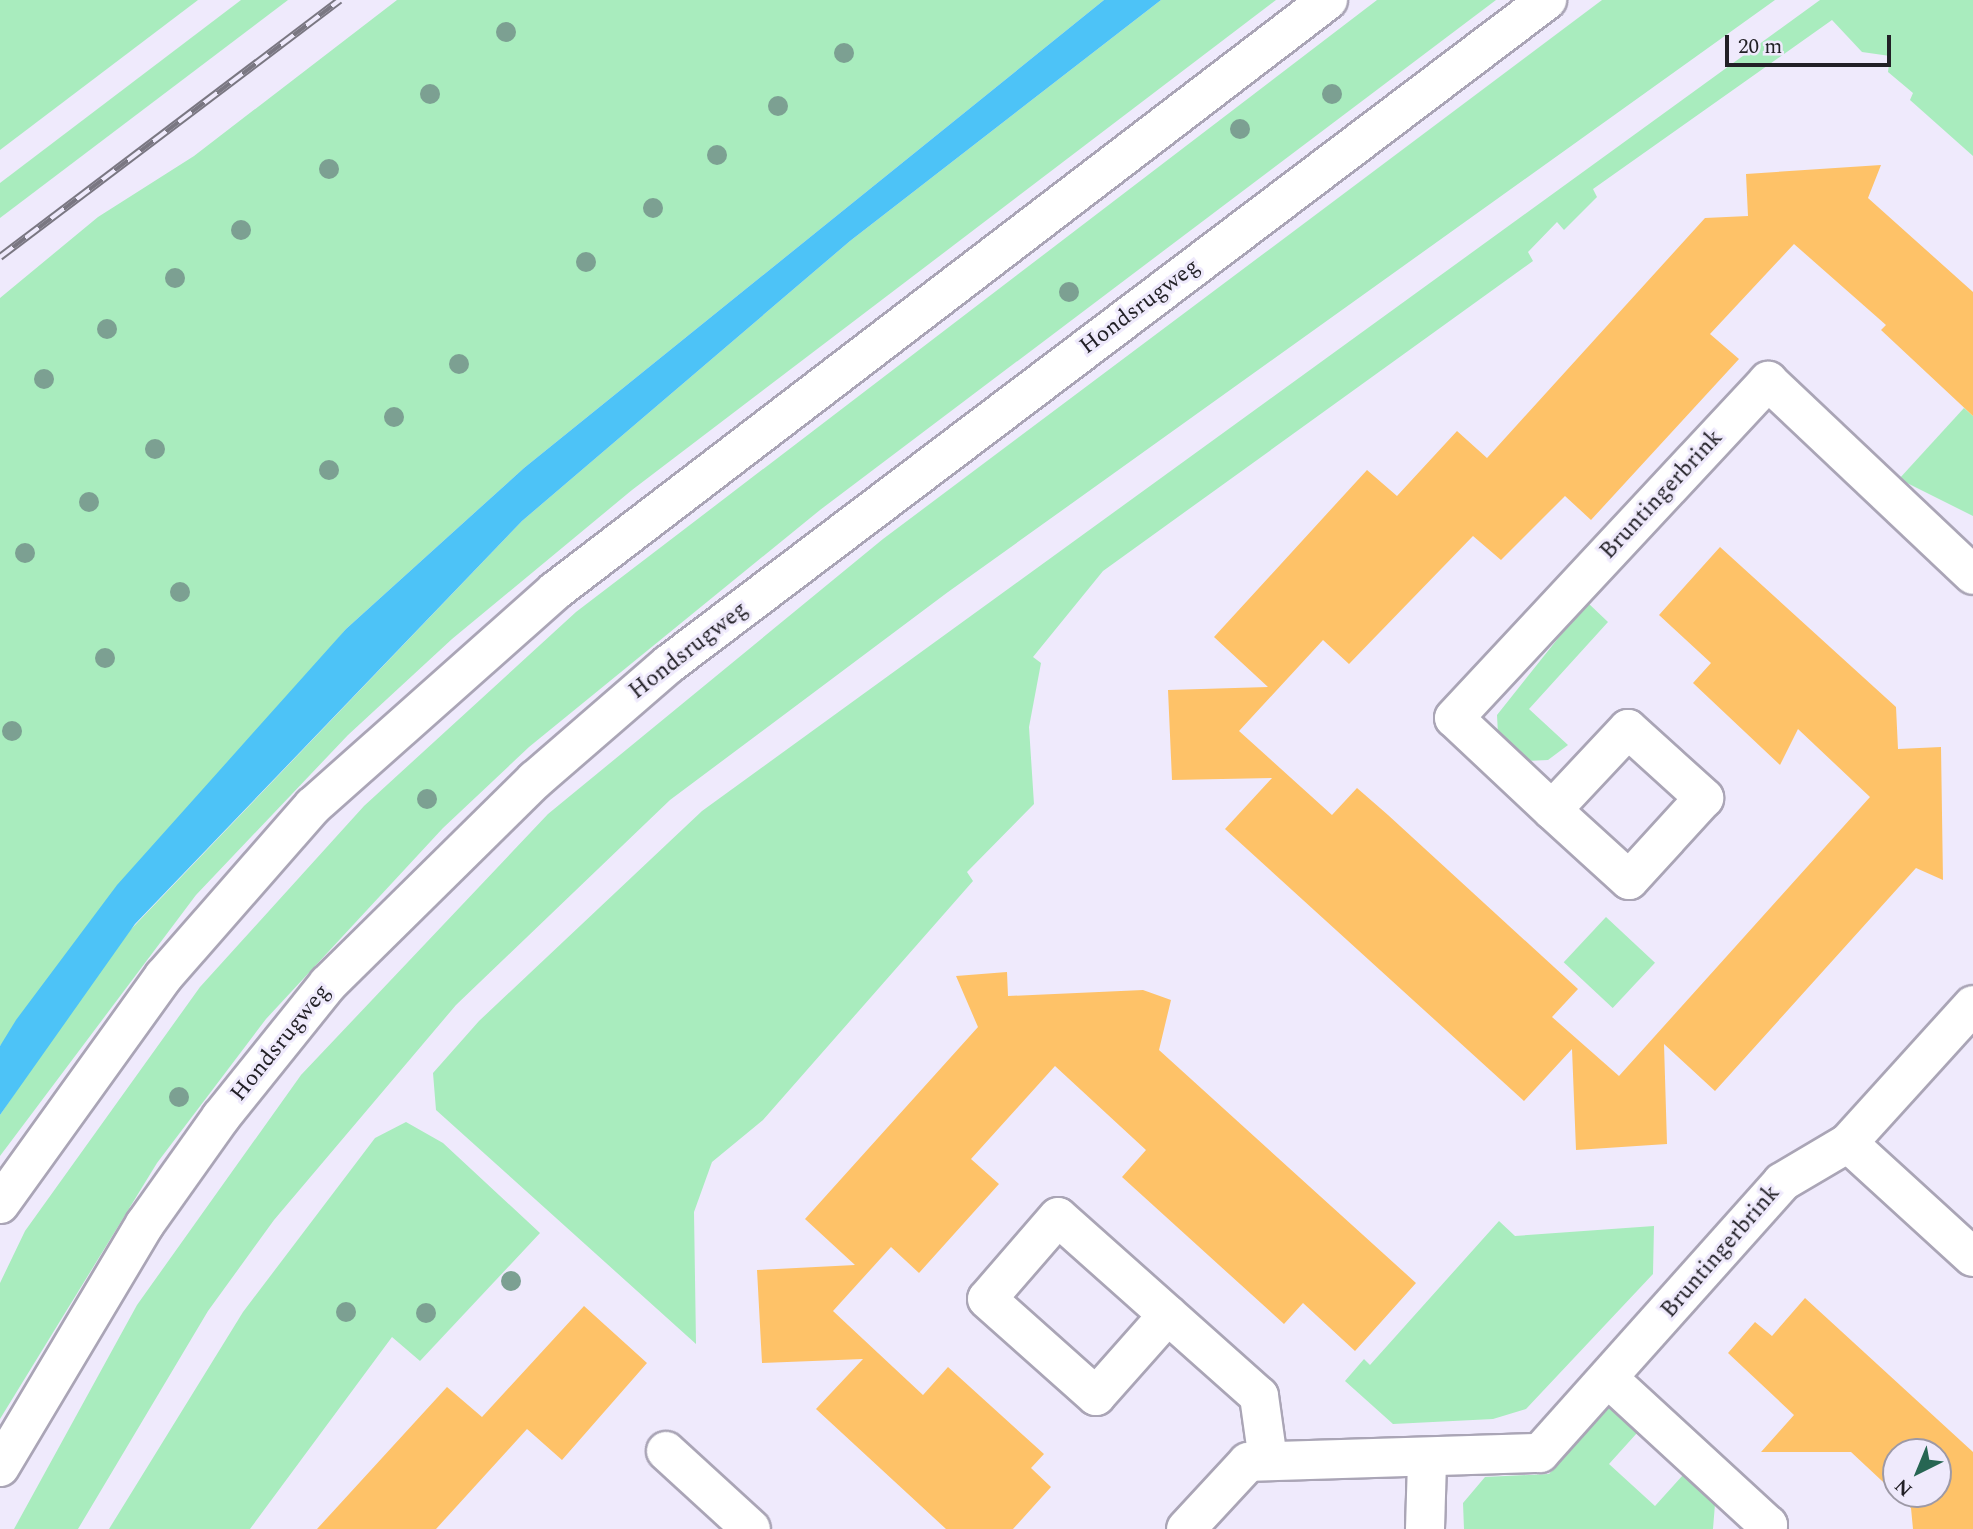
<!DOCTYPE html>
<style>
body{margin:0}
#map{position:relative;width:1973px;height:1529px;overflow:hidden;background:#efeafc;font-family:Spectral,serif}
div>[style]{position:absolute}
.green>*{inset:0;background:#a9ecbe;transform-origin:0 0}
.water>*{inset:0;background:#4dc3f7}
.building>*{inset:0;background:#fec268}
.roads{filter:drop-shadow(2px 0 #aaa5b6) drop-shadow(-2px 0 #aaa5b6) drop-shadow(0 2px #aaa5b6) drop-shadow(0 -2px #aaa5b6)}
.minor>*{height:38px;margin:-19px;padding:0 19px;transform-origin:19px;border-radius:19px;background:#fff}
.major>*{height:38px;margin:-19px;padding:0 19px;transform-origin:19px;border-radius:19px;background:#fff}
.rail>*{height:8px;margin-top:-4px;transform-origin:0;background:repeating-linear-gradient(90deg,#efeafc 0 16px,#7a7782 0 32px);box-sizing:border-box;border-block:2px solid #7a7782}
.trees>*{width:20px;height:20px;margin:-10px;border-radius:50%;background:#7ca092}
span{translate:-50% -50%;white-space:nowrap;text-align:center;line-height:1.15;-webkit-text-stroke:6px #efeafc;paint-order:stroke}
.street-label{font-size:23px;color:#222026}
.north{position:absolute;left:1882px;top:1438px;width:70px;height:70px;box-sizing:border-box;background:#efeafc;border:2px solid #9d99a6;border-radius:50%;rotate:223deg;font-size:19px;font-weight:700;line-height:28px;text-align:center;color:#222026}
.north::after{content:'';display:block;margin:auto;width:24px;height:32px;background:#276653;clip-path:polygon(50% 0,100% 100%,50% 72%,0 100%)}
.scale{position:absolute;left:1725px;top:35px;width:166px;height:32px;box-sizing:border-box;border:4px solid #222026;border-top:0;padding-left:9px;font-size:21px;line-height:24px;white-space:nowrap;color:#222026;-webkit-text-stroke:5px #efeafc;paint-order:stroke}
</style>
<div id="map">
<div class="green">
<i style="clip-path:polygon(0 0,198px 0,0 150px)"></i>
<i style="clip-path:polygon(241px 0,288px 0,0 218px,0 183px)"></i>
<i style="clip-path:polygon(397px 0,1104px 0,524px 468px,346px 629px,0 1046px,0 298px,98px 217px,194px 156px)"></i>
<i style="clip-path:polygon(1161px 0,1276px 0,632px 490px,452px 639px,348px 735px,196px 895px,0 1156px,0 1115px,113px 948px,522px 521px,850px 241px)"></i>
<i style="clip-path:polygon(1377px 0,1496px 0,820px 510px,529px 747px,443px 828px,266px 1019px,157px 1163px,0 1419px,0 1283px,25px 1231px,200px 987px,364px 806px,576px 612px)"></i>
<i style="clip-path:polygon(1602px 0,1775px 0,948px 592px,670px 800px,456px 1005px,274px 1220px,208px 1311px,78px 1529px,14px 1529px,137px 1305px,301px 1075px,548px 814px,883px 539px)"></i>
<i style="clip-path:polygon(1820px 0,1973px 0,1973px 156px,1910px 100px,1913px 93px,1888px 72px,1890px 56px,1862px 52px,1832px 20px,1593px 189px,1597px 197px,1564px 230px,1557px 222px,1528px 252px,1533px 261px,1103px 571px,1033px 657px,1041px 663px,1029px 727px,1034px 804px,967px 872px,973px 881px,763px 1120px,712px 1162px,694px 1212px,696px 1344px,436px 1110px,433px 1073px,479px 1021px,702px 811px)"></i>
<i style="clip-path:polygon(1964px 408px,1973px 416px,1973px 516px,1899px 479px)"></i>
<i style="clip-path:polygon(1587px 602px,1608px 622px,1529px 709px,1568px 745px,1548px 760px,1526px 761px,1498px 734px,1497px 715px)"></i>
<i style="left:1606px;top:917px;width:67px;height:62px;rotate:43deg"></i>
<i style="clip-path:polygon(406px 1122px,443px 1143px,540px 1233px,420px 1361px,392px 1337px,250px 1529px,109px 1529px,243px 1312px,375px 1138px)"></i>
<i style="clip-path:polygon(1499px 1221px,1515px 1236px,1654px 1226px,1653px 1274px,1526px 1409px,1493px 1419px,1393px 1424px,1345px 1381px,1364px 1359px,1370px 1365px)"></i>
<i style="clip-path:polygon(1609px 1408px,1637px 1433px,1609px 1464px,1655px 1506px,1683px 1475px,1715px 1504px,1713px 1529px,1464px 1529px,1463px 1503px,1485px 1477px,1549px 1474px)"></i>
</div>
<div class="water">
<i style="clip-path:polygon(1104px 0,1161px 0,850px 241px,522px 521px,135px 924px,0 1115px,0 1046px,16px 1020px,117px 885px,346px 629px,524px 468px)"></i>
</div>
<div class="building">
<i style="clip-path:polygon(1881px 165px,1868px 198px,1973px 292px,1973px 416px,1881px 330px,1886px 325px,1794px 244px,1710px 334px,1739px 359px,1591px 520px,1565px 496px,1501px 560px,1473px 536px,1349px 664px,1323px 640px,1239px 731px,1332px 815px,1357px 788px,1388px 815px,1578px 989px,1552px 1017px,1619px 1076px,1870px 797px,1798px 729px,1780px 765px,1693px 683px,1711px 663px,1659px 615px,1720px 547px,1896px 707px,1898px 749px,1941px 747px,1943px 880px,1916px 868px,1715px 1091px,1664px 1044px,1667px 1144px,1576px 1150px,1572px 1049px,1524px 1101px,1225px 829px,1272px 778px,1172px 780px,1168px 690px,1268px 687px,1214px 637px,1367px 470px,1397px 496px,1457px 431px,1487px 458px,1705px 218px,1748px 216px,1746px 174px)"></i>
<i style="clip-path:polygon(1007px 972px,1008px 996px,1143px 990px,1171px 1000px,1159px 1050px,1416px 1283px,1355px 1351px,1303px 1303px,1284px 1324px,1122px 1177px,1146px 1150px,1055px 1066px,971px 1159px,999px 1184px,919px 1273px,891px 1247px,833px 1311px,923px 1395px,948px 1367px,1044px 1454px,1031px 1468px,1051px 1487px,1013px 1529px,946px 1529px,816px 1409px,863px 1359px,762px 1363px,757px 1270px,855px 1265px,805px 1219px,978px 1027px,956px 976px)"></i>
<i style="clip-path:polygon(1805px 1298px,1973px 1452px,1973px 1529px,1913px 1529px,1911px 1508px,1896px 1494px,1938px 1494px,1938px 1452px,1896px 1452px,1896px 1494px,1851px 1452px,1761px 1452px,1794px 1415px,1728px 1353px,1755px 1322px,1772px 1336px)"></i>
<i style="clip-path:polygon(584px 1306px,647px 1363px,562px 1460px,527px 1429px,436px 1529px,317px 1529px,447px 1387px,482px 1417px)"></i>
</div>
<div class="roads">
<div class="minor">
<i style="left:1552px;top:810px;width:111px;rotate:-46.8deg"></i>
<i style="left:1628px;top:729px;width:103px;rotate:42.2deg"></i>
<i style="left:1704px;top:798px;width:111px;rotate:132.4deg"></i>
<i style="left:1629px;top:880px;width:104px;rotate:-137.7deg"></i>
<i style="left:1552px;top:810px;width:134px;rotate:-136.8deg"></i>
<i style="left:1454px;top:718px;width:461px;rotate:-47deg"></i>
<i style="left:1768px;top:381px;width:282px;rotate:43.4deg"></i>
<i style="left:1848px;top:1143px;width:186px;rotate:-47.8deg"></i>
<i style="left:1168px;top:1315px;width:147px;rotate:-138.3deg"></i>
<i style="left:1058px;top:1217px;width:108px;rotate:130.9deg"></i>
<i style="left:987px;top:1299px;width:146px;rotate:41.7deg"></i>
<i style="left:1096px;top:1396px;width:108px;rotate:-48.4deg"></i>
<i style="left:1168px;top:1315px;width:122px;rotate:41.7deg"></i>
<i style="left:1259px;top:1396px;width:65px;rotate:82deg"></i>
<i style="left:1609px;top:1379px;width:216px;rotate:42.6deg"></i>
<i style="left:1768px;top:1525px;width:6px;rotate:135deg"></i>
<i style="left:666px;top:1451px;width:115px;rotate:42.5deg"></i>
<i style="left:1186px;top:1529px;width:91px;rotate:-47.2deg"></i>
<i style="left:1248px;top:1462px;width:292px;rotate:-1.8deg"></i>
<i style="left:1540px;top:1453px;width:363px;rotate:-48.2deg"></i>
<i style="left:1782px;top:1182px;width:77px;rotate:-30.6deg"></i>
<i style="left:1848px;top:1143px;width:169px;rotate:42.4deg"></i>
<i style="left:1425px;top:1529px;width:69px;rotate:-88.3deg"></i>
</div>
<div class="major">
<i style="left:0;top:1204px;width:281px;rotate:-54.3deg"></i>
<i style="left:164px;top:976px;width:226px;rotate:-48.8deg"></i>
<i style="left:313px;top:806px;width:324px;rotate:-41.6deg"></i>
<i style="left:555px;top:591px;width:973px;rotate:-37.4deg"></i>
<i style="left:0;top:1467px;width:283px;rotate:-59.2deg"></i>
<i style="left:145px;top:1224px;width:131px;rotate:-54.6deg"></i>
<i style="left:221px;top:1117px;width:171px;rotate:-51.2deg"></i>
<i style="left:328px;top:984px;width:291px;rotate:-44.6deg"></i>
<i style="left:535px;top:780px;width:177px;rotate:-40.9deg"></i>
<i style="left:669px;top:664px;width:1101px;rotate:-37.1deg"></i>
</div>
</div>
<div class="rail">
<i style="left:0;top:257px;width:426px;rotate:-37.1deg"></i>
</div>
<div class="trees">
<i style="left:506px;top:32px"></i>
<i style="left:844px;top:53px"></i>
<i style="left:430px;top:94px"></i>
<i style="left:1332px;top:94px"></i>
<i style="left:778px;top:106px"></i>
<i style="left:1240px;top:129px"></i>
<i style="left:717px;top:155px"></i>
<i style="left:329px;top:169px"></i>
<i style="left:653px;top:208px"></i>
<i style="left:241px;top:230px"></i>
<i style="left:586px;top:262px"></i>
<i style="left:175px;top:278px"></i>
<i style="left:1069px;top:292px"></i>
<i style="left:107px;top:329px"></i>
<i style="left:459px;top:364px"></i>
<i style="left:44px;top:379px"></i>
<i style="left:394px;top:417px"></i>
<i style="left:155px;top:449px"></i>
<i style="left:329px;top:470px"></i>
<i style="left:89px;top:502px"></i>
<i style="left:25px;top:553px"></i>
<i style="left:180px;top:592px"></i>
<i style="left:105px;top:658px"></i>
<i style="left:12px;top:731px"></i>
<i style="left:427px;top:799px"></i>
<i style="left:179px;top:1097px"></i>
<i style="left:511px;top:1281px"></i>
<i style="left:346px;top:1312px"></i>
<i style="left:426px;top:1313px"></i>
</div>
<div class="street-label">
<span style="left:1140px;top:307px;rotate:-37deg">Hondsrugweg</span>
<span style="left:1662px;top:495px;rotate:-47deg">Bruntingerbrink</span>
<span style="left:689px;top:651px;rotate:-38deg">Hondsrugweg</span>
<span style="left:281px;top:1043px;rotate:-51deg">Hondsrugweg</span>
<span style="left:1721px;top:1252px;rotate:-49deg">Bruntingerbrink</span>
</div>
<div class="north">N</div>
<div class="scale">20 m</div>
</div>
